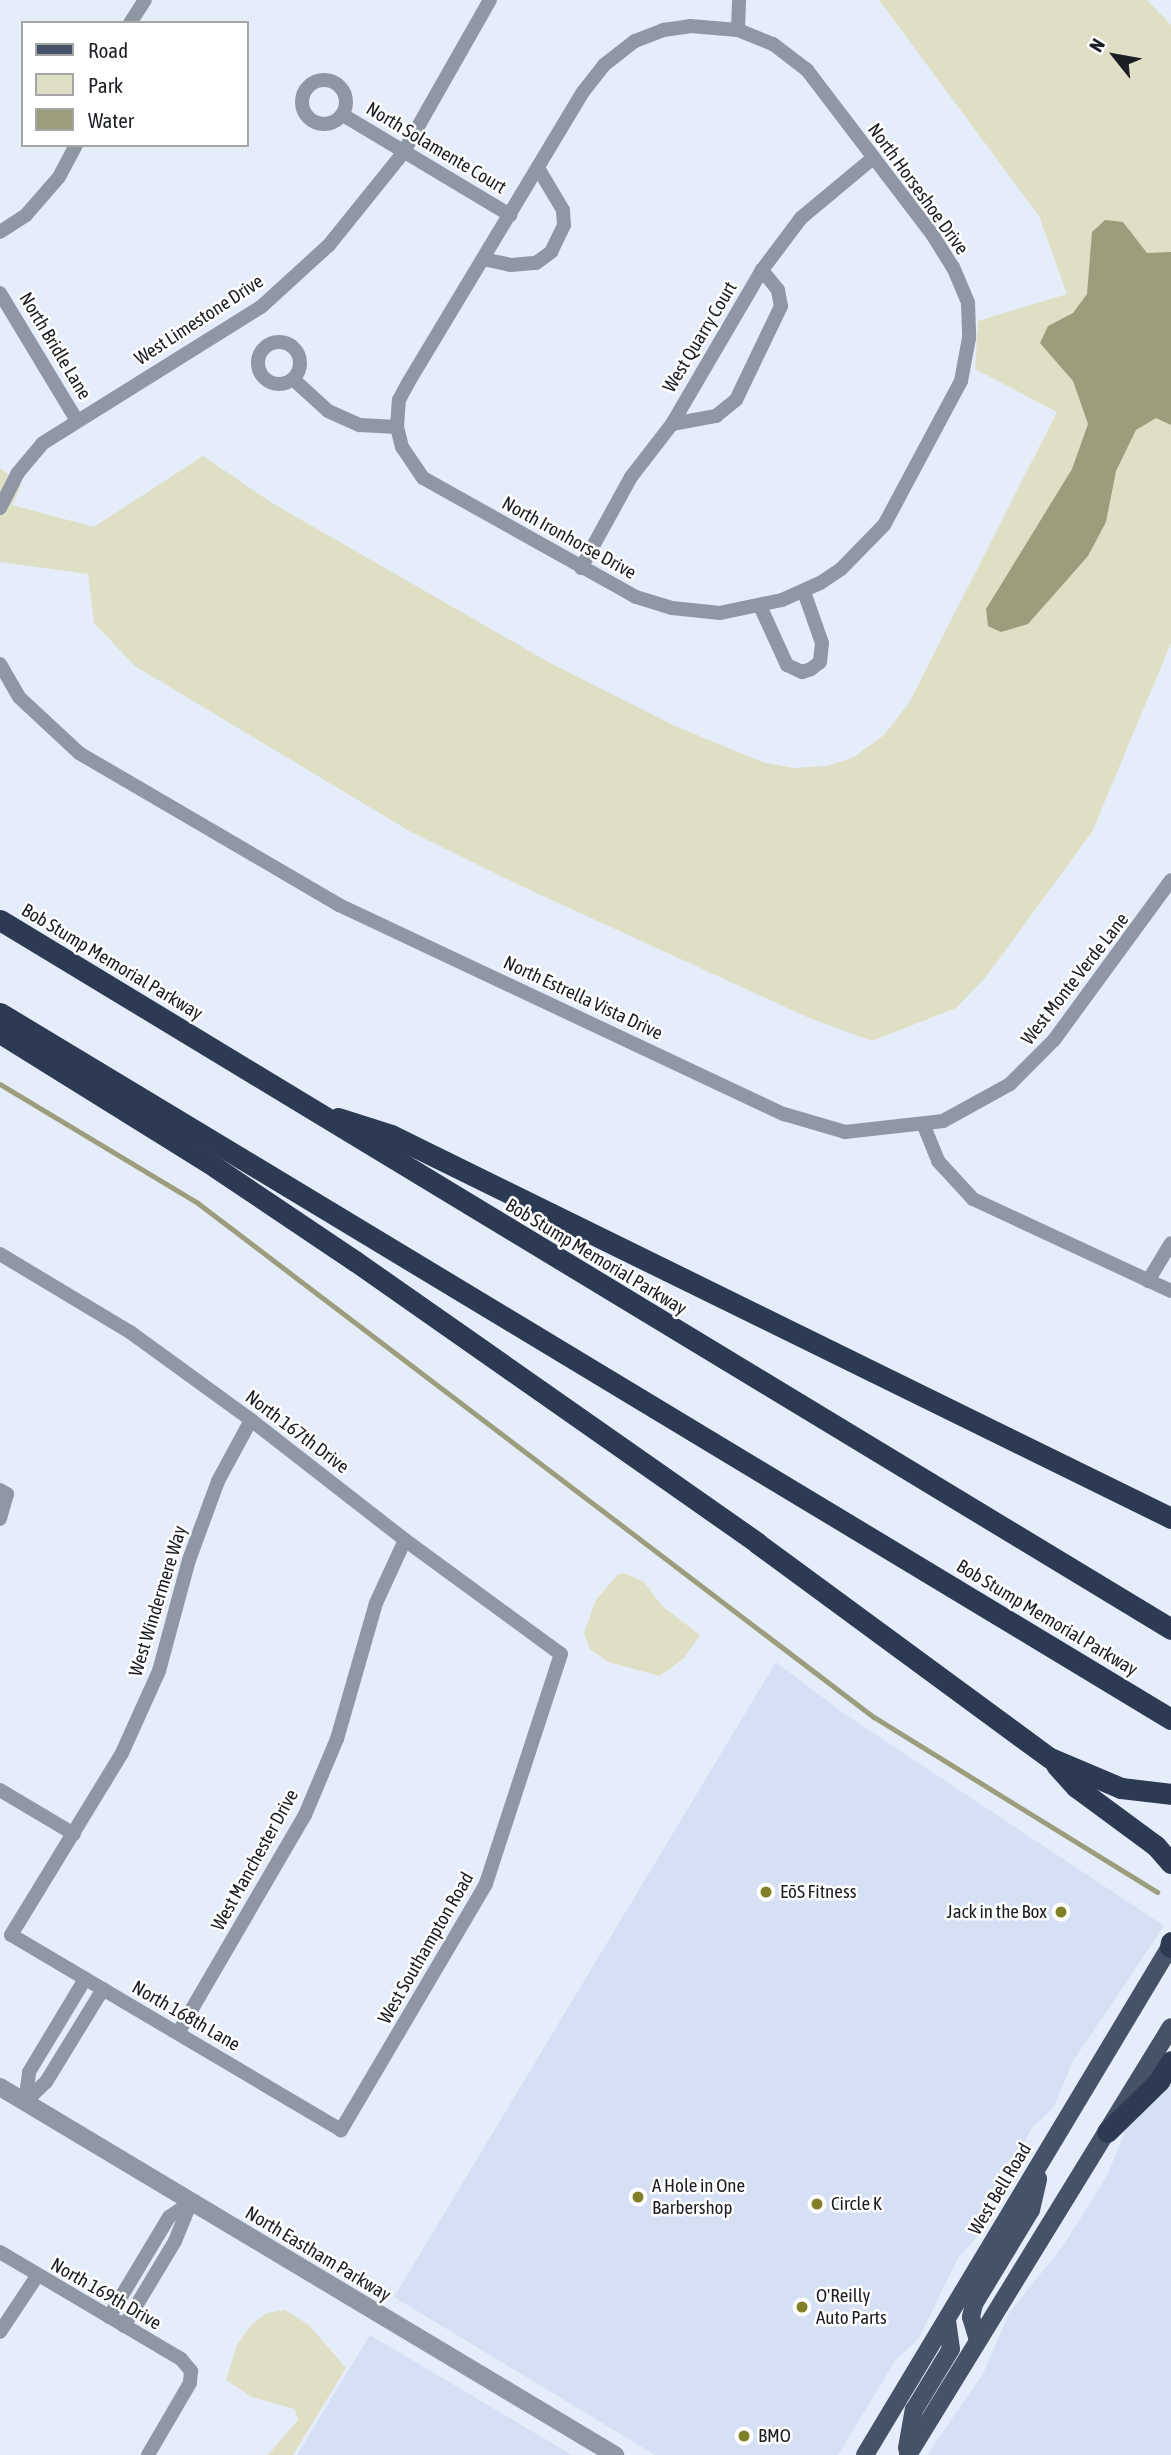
<!DOCTYPE html>
<meta charset="utf-8">
<style>
body{margin:0}
#map{position:relative;width:1171px;height:2455px;overflow:hidden;background:#e5edfa;font-family:"Asap Condensed",sans-serif}
div>[style]{position:absolute}
.built>*{inset:0;background:#d5e0f4}
.green>*{inset:0;background:#dedfc5}
.water>*{inset:0;background:#9c9d7c}
.stream>*{height:4.5px;margin:-2.25px;padding:0 2.25px;transform-origin:2.25px;border-radius:2.25px;background:#9c9d7c}
.minor>*{height:14px;margin:-7px;padding:0 7px;transform-origin:7px;border-radius:7px;background:#8f97a4}
.minor>.ring{margin:-7px;padding:0;box-sizing:content-box;background:none;border:14px solid #8f97a4;border-radius:50%}
.tertiary>*{height:18px;margin:-9px;padding:0 9px;transform-origin:9px;border-radius:9px;background:#8f97a4}
.primary>*{height:18px;margin:-9px;padding:0 9px;transform-origin:9px;border-radius:9px;background:#455268}
.motorway>*{height:21px;margin:-10.5px;padding:0 10.5px;transform-origin:10.5px;border-radius:10.5px;background:#2c3a53}
.dots>*{width:19px;height:19px;translate:-50% -50%;box-sizing:border-box;border:4px solid #fff;border-radius:50%}
span{translate:-50% -50%;white-space:nowrap;text-align:center;line-height:1.15;-webkit-text-stroke:5px #fff;paint-order:stroke}
.street-label{font-size:19px;color:#1b1e23}
.poi-label{font-size:19px;color:#1b1e23}
.left{translate:0 -50%;text-align:left}
.right{translate:-100% -50%;text-align:right}
.legend{position:absolute;left:21px;top:21px;width:228px;height:126px;box-sizing:border-box;background:#fff;border:2px solid #a4a5a7;margin:0;padding:9px 12px;list-style:none;font-size:21px;color:#1b1e23}
.legend li{display:flex;align-items:center;gap:14px;height:35px}
.legend b{width:35px;border:2px solid #a4a5a7}
.north{position:absolute;left:1080px;top:21px;width:70px;height:70px;-webkit-text-stroke:5px #fff;paint-order:stroke;rotate:301deg;font-size:19px;font-weight:700;line-height:28px;text-align:center;color:#1b1e23}
.north::after{content:'';display:block;margin:auto;width:24px;height:32px;background:#1b1e23;clip-path:polygon(50% 0,100% 100%,50% 72%,0 100%)}
</style>
<div id="map">
<div class="built">
<i style="clip-path:polygon(776px 1662px,842px 1712px,1164px 1926px,1073px 2061px,1054px 2107px,1032px 2128px,1003px 2179px,985px 2228px,958px 2258px,919px 2338px,895px 2361px,838px 2455px,655px 2455px,394px 2297px)"></i>
<i style="clip-path:polygon(1171px 2074px,1171px 2455px,927px 2455px,983px 2374px,1009px 2313px,1063px 2246px,1107px 2176px,1126px 2129px)"></i>
<i style="clip-path:polygon(370px 2335px,572px 2455px,297px 2455px)"></i>
</div>
<div class="green">
<i style="clip-path:polygon(879px 0,1147px 0,1171px 25px,1171px 643px,1092px 832px,985px 978px,956px 1008px,872px 1041px,807px 1017px,517px 884px,411px 832px,135px 666px,94px 623px,88px 574px,0 562px,0 468px,21px 486px,12px 505px,94px 527px,203px 456px,272px 503px,550px 663px,673px 725px,762px 762px,794px 768px,828px 766px,854px 757px,884px 735px,909px 703px,1057px 412px,975px 369px,978px 321px,1067px 294px,1039px 216px)"></i>
<i style="clip-path:polygon(624px 1573px,644px 1582px,662px 1606px,700px 1635px,684px 1658px,660px 1676px,608px 1662px,590px 1649px,584px 1633px,596px 1600px,617px 1575px)"></i>
<i style="clip-path:polygon(285px 2310px,309px 2325px,346px 2368px,293px 2455px,268px 2455px,298px 2420px,295px 2409px,252px 2397px,226px 2380px,237px 2345px,251px 2325px,267px 2313px)"></i>
</div>
<div class="water">
<i style="clip-path:polygon(1105px 220px,1123px 222px,1147px 253px,1171px 252px,1171px 425px,1156px 418px,1136px 430px,1116px 471px,1106px 522px,1088px 556px,1028px 624px,1001px 632px,988px 626px,986px 609px,1072px 469px,1088px 424px,1073px 381px,1040px 343px,1048px 326px,1073px 313px,1087px 294px,1092px 232px)"></i>
</div>
<div class="stream">
<i style="left:0;top:1084px;width:231px;rotate:31deg"></i>
<i style="left:198px;top:1203px;width:849px;rotate:37.25deg"></i>
<i style="left:874px;top:1717px;width:333px;rotate:31.7deg"></i>
</div>
<div class="minor">
<i style="left:130px;top:23px;width:27px;rotate:-57deg"></i>
<i style="left:690px;top:26px;width:48px;rotate:4.8deg"></i>
<i style="left:738px;top:30px;width:38px;rotate:22deg"></i>
<i style="left:773px;top:44px;width:43px;rotate:37.4deg"></i>
<i style="left:807px;top:70px;width:206px;rotate:52.7deg"></i>
<i style="left:932px;top:234px;width:39px;rotate:58deg"></i>
<i style="left:953px;top:267px;width:39px;rotate:67deg"></i>
<i style="left:968px;top:303px;width:35px;rotate:88deg"></i>
<i style="left:969px;top:338px;width:44px;rotate:100.5deg"></i>
<i style="left:961px;top:381px;width:163px;rotate:118.1deg"></i>
<i style="left:884px;top:525px;width:62px;rotate:134.3deg"></i>
<i style="left:841px;top:569px;width:25px;rotate:146deg"></i>
<i style="left:820px;top:583px;width:42px;rotate:155.9deg"></i>
<i style="left:782px;top:600px;width:63px;rotate:168.2deg"></i>
<i style="left:720px;top:613px;width:48px;rotate:-174.1deg"></i>
<i style="left:672px;top:608px;width:38px;rotate:-163deg"></i>
<i style="left:636px;top:597px;width:244px;rotate:-150.8deg"></i>
<i style="left:423px;top:478px;width:37px;rotate:-124deg"></i>
<i style="left:402px;top:447px;width:21px;rotate:-104deg"></i>
<i style="left:397px;top:427px;width:27px;rotate:-86deg"></i>
<i style="left:399px;top:400px;width:19px;rotate:-62deg"></i>
<i style="left:408px;top:383px;width:340px;rotate:-59deg"></i>
<i style="left:583px;top:92px;width:34px;rotate:-52deg"></i>
<i style="left:604px;top:65px;width:39px;rotate:-38deg"></i>
<i style="left:635px;top:41px;width:30px;rotate:-21deg"></i>
<i style="left:663px;top:30px;width:27px;rotate:-8deg"></i>
<i style="left:738px;top:30px;width:30px;rotate:-88deg"></i>
<i class="ring" style="left:302px;top:80px;width:30px;height:30px"></i>
<i style="left:343px;top:115px;width:195px;rotate:30.9deg"></i>
<i style="left:0;top:232px;width:31px;rotate:-33deg"></i>
<i style="left:26px;top:215px;width:50px;rotate:-49deg"></i>
<i style="left:59px;top:177px;width:36px;rotate:-62deg"></i>
<i style="left:483px;top:259px;width:29px;rotate:12deg"></i>
<i style="left:511px;top:265px;width:25px;rotate:-5deg"></i>
<i style="left:536px;top:263px;width:19px;rotate:-36deg"></i>
<i style="left:551px;top:252px;width:30px;rotate:-64deg"></i>
<i style="left:564px;top:225px;width:15px;rotate:-94deg"></i>
<i style="left:563px;top:210px;width:49px;rotate:-120.8deg"></i>
<i style="left:0;top:293px;width:147px;rotate:58.9deg"></i>
<i class="ring" style="left:258px;top:342px;width:28px;height:28px"></i>
<i style="left:293px;top:379px;width:47px;rotate:42.4deg"></i>
<i style="left:328px;top:411px;width:35px;rotate:24deg"></i>
<i style="left:360px;top:425px;width:37px;rotate:3deg"></i>
<i style="left:672px;top:424px;width:45px;rotate:-10.3deg"></i>
<i style="left:716px;top:416px;width:26px;rotate:-39deg"></i>
<i style="left:736px;top:400px;width:104px;rotate:-64.4deg"></i>
<i style="left:781px;top:306px;width:16px;rotate:-101deg"></i>
<i style="left:778px;top:290px;width:26px;rotate:-129deg"></i>
<i style="left:0;top:508px;width:38px;rotate:-63deg"></i>
<i style="left:17px;top:474px;width:40px;rotate:-50deg"></i>
<i style="left:43px;top:443px;width:257px;rotate:-32deg"></i>
<i style="left:261px;top:307px;width:92px;rotate:-42.4deg"></i>
<i style="left:329px;top:245px;width:118px;rotate:-51.2deg"></i>
<i style="left:403px;top:153px;width:176px;rotate:-60.4deg"></i>
<i style="left:581px;top:568px;width:104px;rotate:-61.2deg"></i>
<i style="left:631px;top:477px;width:67px;rotate:-52.3deg"></i>
<i style="left:672px;top:424px;width:178px;rotate:-59.7deg"></i>
<i style="left:762px;top:270px;width:65px;rotate:-53.1deg"></i>
<i style="left:801px;top:218px;width:94px;rotate:-39.8deg"></i>
<i style="left:760px;top:606px;width:65px;rotate:65.4deg"></i>
<i style="left:787px;top:665px;width:17px;rotate:25deg"></i>
<i style="left:802px;top:672px;width:9px;rotate:-18deg"></i>
<i style="left:811px;top:669px;width:11px;rotate:-38deg"></i>
<i style="left:820px;top:662px;width:19px;rotate:-84deg"></i>
<i style="left:822px;top:643px;width:54px;rotate:-109.4deg"></i>
<i style="left:0;top:664px;width:39px;rotate:60deg"></i>
<i style="left:20px;top:698px;width:81px;rotate:43deg"></i>
<i style="left:79px;top:753px;width:301px;rotate:30.3deg"></i>
<i style="left:339px;top:905px;width:492px;rotate:25.2deg"></i>
<i style="left:784px;top:1114px;width:64px;rotate:16.4deg"></i>
<i style="left:845px;top:1132px;width:99px;rotate:-6.4deg"></i>
<i style="left:943px;top:1121px;width:77px;rotate:-28.9deg"></i>
<i style="left:1010px;top:1084px;width:62px;rotate:-45deg"></i>
<i style="left:1054px;top:1040px;width:198px;rotate:-53.8deg"></i>
<i style="left:924px;top:1126px;width:38px;rotate:68deg"></i>
<i style="left:938px;top:1161px;width:52px;rotate:47.4deg"></i>
<i style="left:973px;top:1199px;width:218px;rotate:24.9deg"></i>
<i style="left:0;top:1254px;width:152px;rotate:31deg"></i>
<i style="left:130px;top:1332px;width:150px;rotate:36deg"></i>
<i style="left:251px;top:1420px;width:195px;rotate:37.9deg"></i>
<i style="left:405px;top:1540px;width:193px;rotate:36.2deg"></i>
<i style="left:561px;top:1654px;width:242px;rotate:108.1deg"></i>
<i style="left:486px;top:1884px;width:286px;rotate:120.5deg"></i>
<i style="left:341px;top:2130px;width:383px;rotate:-149.4deg"></i>
<i style="left:11px;top:1935px;width:213px;rotate:-58.6deg"></i>
<i style="left:122px;top:1753px;width:90px;rotate:-65.7deg"></i>
<i style="left:159px;top:1671px;width:115px;rotate:-74.9deg"></i>
<i style="left:189px;top:1560px;width:84px;rotate:-69.8deg"></i>
<i style="left:218px;top:1481px;width:69px;rotate:-61.6deg"></i>
<i style="left:1148px;top:1281px;width:44px;rotate:-58.8deg"></i>
<i style="left:0;top:1490px;width:8px;rotate:30deg"></i>
<i style="left:7px;top:1494px;width:26px;rotate:106deg"></i>
<i style="left:0;top:1790px;width:86px;rotate:30.7deg"></i>
<i style="left:178px;top:2033px;width:252px;rotate:-59.8deg"></i>
<i style="left:305px;top:1815px;width:82px;rotate:-67.2deg"></i>
<i style="left:337px;top:1739px;width:141px;rotate:-74deg"></i>
<i style="left:376px;top:1603px;width:69px;rotate:-65.3deg"></i>
<i style="left:25px;top:2102px;width:30px;rotate:-82deg"></i>
<i style="left:29px;top:2072px;width:109px;rotate:-58.9deg"></i>
<i style="left:25px;top:2102px;width:29px;rotate:-44deg"></i>
<i style="left:46px;top:2082px;width:109px;rotate:-58.5deg"></i>
<i style="left:0;top:2252px;width:210px;rotate:30.6deg"></i>
<i style="left:181px;top:2359px;width:16px;rotate:50deg"></i>
<i style="left:191px;top:2371px;width:12px;rotate:95deg"></i>
<i style="left:190px;top:2383px;width:83px;rotate:120.3deg"></i>
<i style="left:109px;top:2317px;width:117px;rotate:-59deg"></i>
<i style="left:169px;top:2217px;width:27px;rotate:-34deg"></i>
<i style="left:124px;top:2326px;width:99px;rotate:-59deg"></i>
<i style="left:175px;top:2241px;width:42px;rotate:-67.7deg"></i>
<i style="left:0;top:2332px;width:67px;rotate:-56.5deg"></i>
</div>
<div class="tertiary">
<i style="left:0;top:2087px;width:717px;rotate:30.9deg"></i>
</div>
<div class="primary">
<i style="left:978px;top:2340px;width:24px;rotate:-107deg"></i>
<i style="left:971px;top:2317px;width:13px;rotate:-77deg"></i>
<i style="left:974px;top:2304px;width:110px;rotate:-58.8deg"></i>
<i style="left:1031px;top:2210px;width:32px;rotate:-77deg"></i>
<i style="left:907px;top:2448px;width:39px;rotate:-80deg"></i>
<i style="left:914px;top:2410px;width:71px;rotate:-58.8deg"></i>
<i style="left:951px;top:2349px;width:30px;rotate:-98deg"></i>
<i style="left:865px;top:2455px;width:595px;rotate:-59.04deg"></i>
<i style="left:908px;top:2455px;width:502px;rotate:-58.43deg"></i>
</div>
<div class="motorway">
<i style="left:0;top:920px;width:1369px;rotate:31.19deg"></i>
<i style="left:0;top:1013px;width:1367px;rotate:31.09deg"></i>
<i style="left:0;top:1033px;width:253px;rotate:31.9deg"></i>
<i style="left:215px;top:1167px;width:169px;rotate:33.9deg"></i>
<i style="left:355px;top:1261px;width:491px;rotate:35deg"></i>
<i style="left:757px;top:1543px;width:363px;rotate:36.3deg"></i>
<i style="left:1050px;top:1758px;width:77px;rotate:22.9deg"></i>
<i style="left:1121px;top:1788px;width:50px;rotate:6.8deg"></i>
<i style="left:338px;top:1118px;width:56px;rotate:17.8deg"></i>
<i style="left:391px;top:1135px;width:869px;rotate:26.15deg"></i>
<i style="left:1056px;top:1765px;width:30px;rotate:48deg"></i>
<i style="left:1076px;top:1787px;width:99px;rotate:36.4deg"></i>
<i style="left:1156px;top:1846px;width:23px;rotate:49deg"></i>
<i style="left:1170px;top:1947px;width:5px;rotate:-79deg"></i>
<i style="left:1107px;top:2132px;width:73px;rotate:-44.4deg"></i>
<i style="left:1159px;top:2081px;width:23px;rotate:-59deg"></i>
</div>
<div class="dots">
<i style="left:766px;top:1892px;background:#818029"></i>
<i style="left:1061px;top:1912px;background:#818029"></i>
<i style="left:638px;top:2197px;background:#818029"></i>
<i style="left:817px;top:2204px;background:#818029"></i>
<i style="left:802px;top:2307px;background:#818029"></i>
<i style="left:744px;top:2436px;background:#818029"></i>
</div>
<div class="street-label">
<span style="left:436px;top:148px;rotate:31deg">North Solamente Court</span>
<span style="left:918px;top:189px;rotate:54deg">North Horseshoe Drive</span>
<span style="left:199px;top:320px;rotate:-33deg">West Limestone Drive</span>
<span style="left:700px;top:337px;rotate:-59deg">West Quarry Court</span>
<span style="left:55px;top:346px;rotate:59deg">North Bridle Lane</span>
<span style="left:569px;top:538px;rotate:29deg">North Ironhorse Drive</span>
<span style="left:112px;top:962px;rotate:31deg">Bob Stump Memorial Parkway</span>
<span style="left:1075px;top:979px;rotate:-52deg">West Monte Verde Lane</span>
<span style="left:583px;top:998px;rotate:25deg">North Estrella Vista Drive</span>
<span style="left:596px;top:1257px;rotate:31deg">Bob Stump Memorial Parkway</span>
<span style="left:297px;top:1432px;rotate:37deg">North 167th Drive</span>
<span style="left:158px;top:1601px;rotate:-73deg">West Windermere Way</span>
<span style="left:1047px;top:1618px;rotate:31deg">Bob Stump Memorial Parkway</span>
<span style="left:255px;top:1860px;rotate:-61deg">West Manchester Drive</span>
<span style="left:426px;top:1948px;rotate:-60deg">West Southampton Road</span>
<span style="left:186px;top:2016px;rotate:30deg">North 168th Lane</span>
<span style="left:1000px;top:2189px;rotate:-59deg">West Bell Road</span>
<span style="left:318px;top:2254px;rotate:31deg">North Eastham Parkway</span>
<span style="left:106px;top:2294px;rotate:30deg">North 169th Drive</span>
</div>
<div class="poi-label">
<span class="left" style="left:780px;top:1892px">EōS Fitness</span>
<span class="right" style="left:1047px;top:1912px">Jack in the Box</span>
<span class="left" style="left:652px;top:2197px">A Hole in One<br>Barbershop</span>
<span class="left" style="left:831px;top:2204px">Circle K</span>
<span class="left" style="left:816px;top:2307px">O'Reilly<br>Auto Parts</span>
<span class="left" style="left:758px;top:2436px">BMO</span>
</div>
<ul class="legend">
<li><b style="height:9px;background:#455268"></b>Road</li>
<li><b style="height:19px;background:#dedfc5"></b>Park</li>
<li><b style="height:19px;background:#9c9d7c"></b>Water</li>
</ul>
<div class="north">N</div>
</div>
